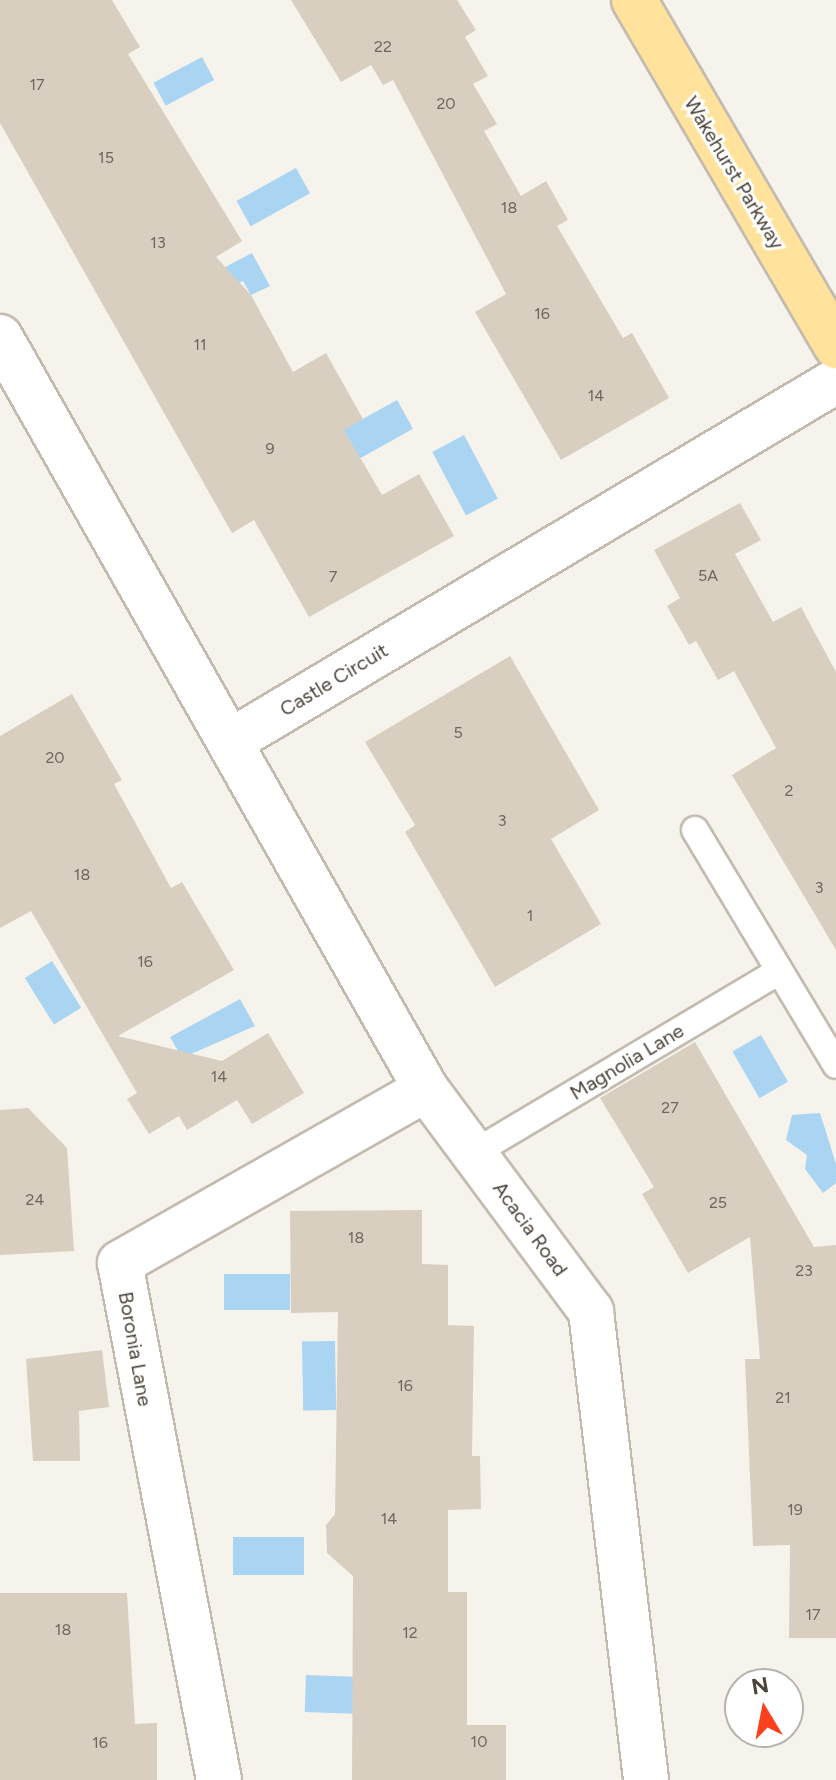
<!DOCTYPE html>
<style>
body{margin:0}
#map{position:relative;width:836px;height:1780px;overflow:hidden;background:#f6f3ec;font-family:Figtree,sans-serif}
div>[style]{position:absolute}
.water>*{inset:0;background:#a9d4f2;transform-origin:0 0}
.building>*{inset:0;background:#d8cfc1}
.roads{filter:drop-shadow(2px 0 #c2bbae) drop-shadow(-2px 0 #c2bbae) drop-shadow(0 2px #c2bbae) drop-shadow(0 -2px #c2bbae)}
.lane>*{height:26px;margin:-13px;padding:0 13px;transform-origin:13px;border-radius:13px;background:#fff}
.street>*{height:44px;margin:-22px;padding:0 22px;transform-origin:22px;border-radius:22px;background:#fff}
.primary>*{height:44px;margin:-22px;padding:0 22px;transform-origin:22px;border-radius:22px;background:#ffe39c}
span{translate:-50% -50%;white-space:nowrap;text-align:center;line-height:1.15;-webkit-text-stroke:6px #fff;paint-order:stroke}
.number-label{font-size:16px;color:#6e675b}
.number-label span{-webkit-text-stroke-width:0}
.street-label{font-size:20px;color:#4b4439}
.north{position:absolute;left:724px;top:1668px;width:80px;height:80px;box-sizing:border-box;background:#fff;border:2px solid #b7b4b0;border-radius:50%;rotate:350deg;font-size:22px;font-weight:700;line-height:32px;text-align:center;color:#4b4439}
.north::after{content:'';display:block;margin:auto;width:28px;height:36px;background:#fc3f1d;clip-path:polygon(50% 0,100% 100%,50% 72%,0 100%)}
</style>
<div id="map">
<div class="water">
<i style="left:202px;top:57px;width:26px;height:55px;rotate:62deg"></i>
<i style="left:296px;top:168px;width:29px;height:68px;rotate:61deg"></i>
<i style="clip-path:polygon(252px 253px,270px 286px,251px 295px,243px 281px,186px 311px,176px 293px)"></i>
<i style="left:397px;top:400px;width:33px;height:61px;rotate:61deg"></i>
<i style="left:464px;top:435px;width:72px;height:36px;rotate:62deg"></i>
<i style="left:52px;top:961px;width:55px;height:32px;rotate:58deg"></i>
<i style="clip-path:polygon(240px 999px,255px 1026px,182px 1058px,170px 1037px)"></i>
<i style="left:761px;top:1035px;width:54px;height:33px;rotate:60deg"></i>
<i style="clip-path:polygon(820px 1113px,836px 1164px,836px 1183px,823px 1193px,805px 1169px,807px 1155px,786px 1140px,792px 1115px)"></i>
<i style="left:224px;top:1274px;width:66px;height:36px"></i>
<i style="left:335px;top:1341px;width:69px;height:33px;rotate:89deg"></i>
<i style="left:233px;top:1537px;width:71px;height:38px"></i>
<i style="left:306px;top:1675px;width:76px;height:37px;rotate:2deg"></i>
</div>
<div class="building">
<i style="clip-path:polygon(0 0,112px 0,140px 47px,128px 54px,242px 241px,216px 257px,251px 295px,293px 372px,326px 353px,363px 419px,344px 430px,382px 495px,419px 474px,454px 536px,309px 617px,254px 520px,232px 533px,0 123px)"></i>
<i style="clip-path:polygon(291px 0,457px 0,476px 30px,465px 37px,488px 76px,473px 84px,497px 124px,484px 131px,521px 196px,546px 181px,568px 220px,557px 226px,623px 338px,632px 333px,669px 398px,561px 460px,475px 312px,506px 294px,393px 80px,383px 85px,371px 65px,341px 82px)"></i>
<i style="clip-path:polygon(740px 503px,761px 540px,735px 554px,773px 622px,801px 607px,836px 672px,836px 950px,732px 775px,776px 748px,734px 671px,718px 680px,696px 641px,689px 645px,667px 606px,680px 598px,654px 550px)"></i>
<i style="clip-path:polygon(510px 656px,599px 810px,551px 839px,601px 924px,495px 987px,405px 832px,415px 825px,365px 742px)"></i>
<i style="clip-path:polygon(72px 694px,122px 780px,114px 784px,171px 888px,182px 882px,234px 970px,118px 1036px,222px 1061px,268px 1033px,304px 1093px,252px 1124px,237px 1100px,187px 1130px,179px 1116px,149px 1134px,127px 1099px,137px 1093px,31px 911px,0 928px,0 736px)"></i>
<i style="clip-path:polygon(695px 1042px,814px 1247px,836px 1245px,836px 1638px,789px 1638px,790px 1545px,753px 1546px,745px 1359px,760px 1359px,750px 1237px,688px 1273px,642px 1194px,654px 1187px,600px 1098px)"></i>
<i style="clip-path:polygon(28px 1108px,67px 1148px,74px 1251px,0 1255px,0 1110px)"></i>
<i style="clip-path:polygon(422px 1210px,422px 1264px,448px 1265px,448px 1325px,474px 1326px,472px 1456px,480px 1456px,481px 1509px,448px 1510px,448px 1592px,467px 1592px,467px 1725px,506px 1725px,506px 1780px,352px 1780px,353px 1576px,327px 1553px,326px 1525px,335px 1514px,338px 1312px,291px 1313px,290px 1211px)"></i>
<i style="clip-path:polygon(102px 1350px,109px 1407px,79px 1411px,80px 1461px,33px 1461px,26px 1359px)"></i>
<i style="clip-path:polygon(0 1593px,127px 1593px,135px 1724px,157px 1723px,157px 1780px,0 1780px)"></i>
</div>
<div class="roads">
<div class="lane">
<i style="left:695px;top:830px;width:274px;rotate:59deg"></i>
<i style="left:474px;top:1153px;width:355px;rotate:-30.8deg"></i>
</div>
<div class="street">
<i style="left:0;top:337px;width:864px;rotate:60.47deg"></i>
<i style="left:426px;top:1089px;width:277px;rotate:53.4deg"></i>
<i style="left:591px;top:1311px;width:472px;rotate:83.3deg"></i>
<i style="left:231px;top:741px;width:704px;rotate:-30.75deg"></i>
<i style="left:219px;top:1780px;width:526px;rotate:-100.84deg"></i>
<i style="left:120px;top:1263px;width:352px;rotate:-29.6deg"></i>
</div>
<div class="primary">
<i style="left:634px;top:0;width:401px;rotate:59.7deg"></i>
</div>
</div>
<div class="number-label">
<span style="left:383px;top:47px">22</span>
<span style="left:37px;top:85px">17</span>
<span style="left:446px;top:104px">20</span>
<span style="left:106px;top:158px">15</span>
<span style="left:509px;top:208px">18</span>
<span style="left:158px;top:243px">13</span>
<span style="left:542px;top:314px">16</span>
<span style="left:200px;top:345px">11</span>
<span style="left:596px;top:396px">14</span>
<span style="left:270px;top:449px">9</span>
<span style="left:708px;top:576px">5A</span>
<span style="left:333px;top:577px">7</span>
<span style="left:458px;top:733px">5</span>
<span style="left:55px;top:758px">20</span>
<span style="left:789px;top:791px">2</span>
<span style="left:502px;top:821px">3</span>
<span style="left:82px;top:875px">18</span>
<span style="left:819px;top:888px">3</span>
<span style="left:530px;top:916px">1</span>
<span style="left:145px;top:962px">16</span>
<span style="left:219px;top:1077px">14</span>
<span style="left:670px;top:1108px">27</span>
<span style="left:35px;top:1200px">24</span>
<span style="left:718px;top:1203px">25</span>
<span style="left:356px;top:1238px">18</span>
<span style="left:804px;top:1271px">23</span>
<span style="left:405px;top:1386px">16</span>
<span style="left:783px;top:1398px">21</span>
<span style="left:795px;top:1510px">19</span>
<span style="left:389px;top:1519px">14</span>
<span style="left:813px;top:1615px">17</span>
<span style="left:63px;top:1630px">18</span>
<span style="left:410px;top:1633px">12</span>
<span style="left:479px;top:1742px">10</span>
<span style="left:100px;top:1743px">16</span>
</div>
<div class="street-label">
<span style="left:734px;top:173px;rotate:59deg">Wakehurst Parkway</span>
<span style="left:334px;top:680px;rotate:-31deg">Castle Circuit</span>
<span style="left:627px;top:1062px;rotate:-31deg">Magnolia Lane</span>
<span style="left:530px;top:1229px;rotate:54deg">Acacia Road</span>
<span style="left:135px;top:1349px;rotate:80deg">Boronia Lane</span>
</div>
<div class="north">N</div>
</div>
